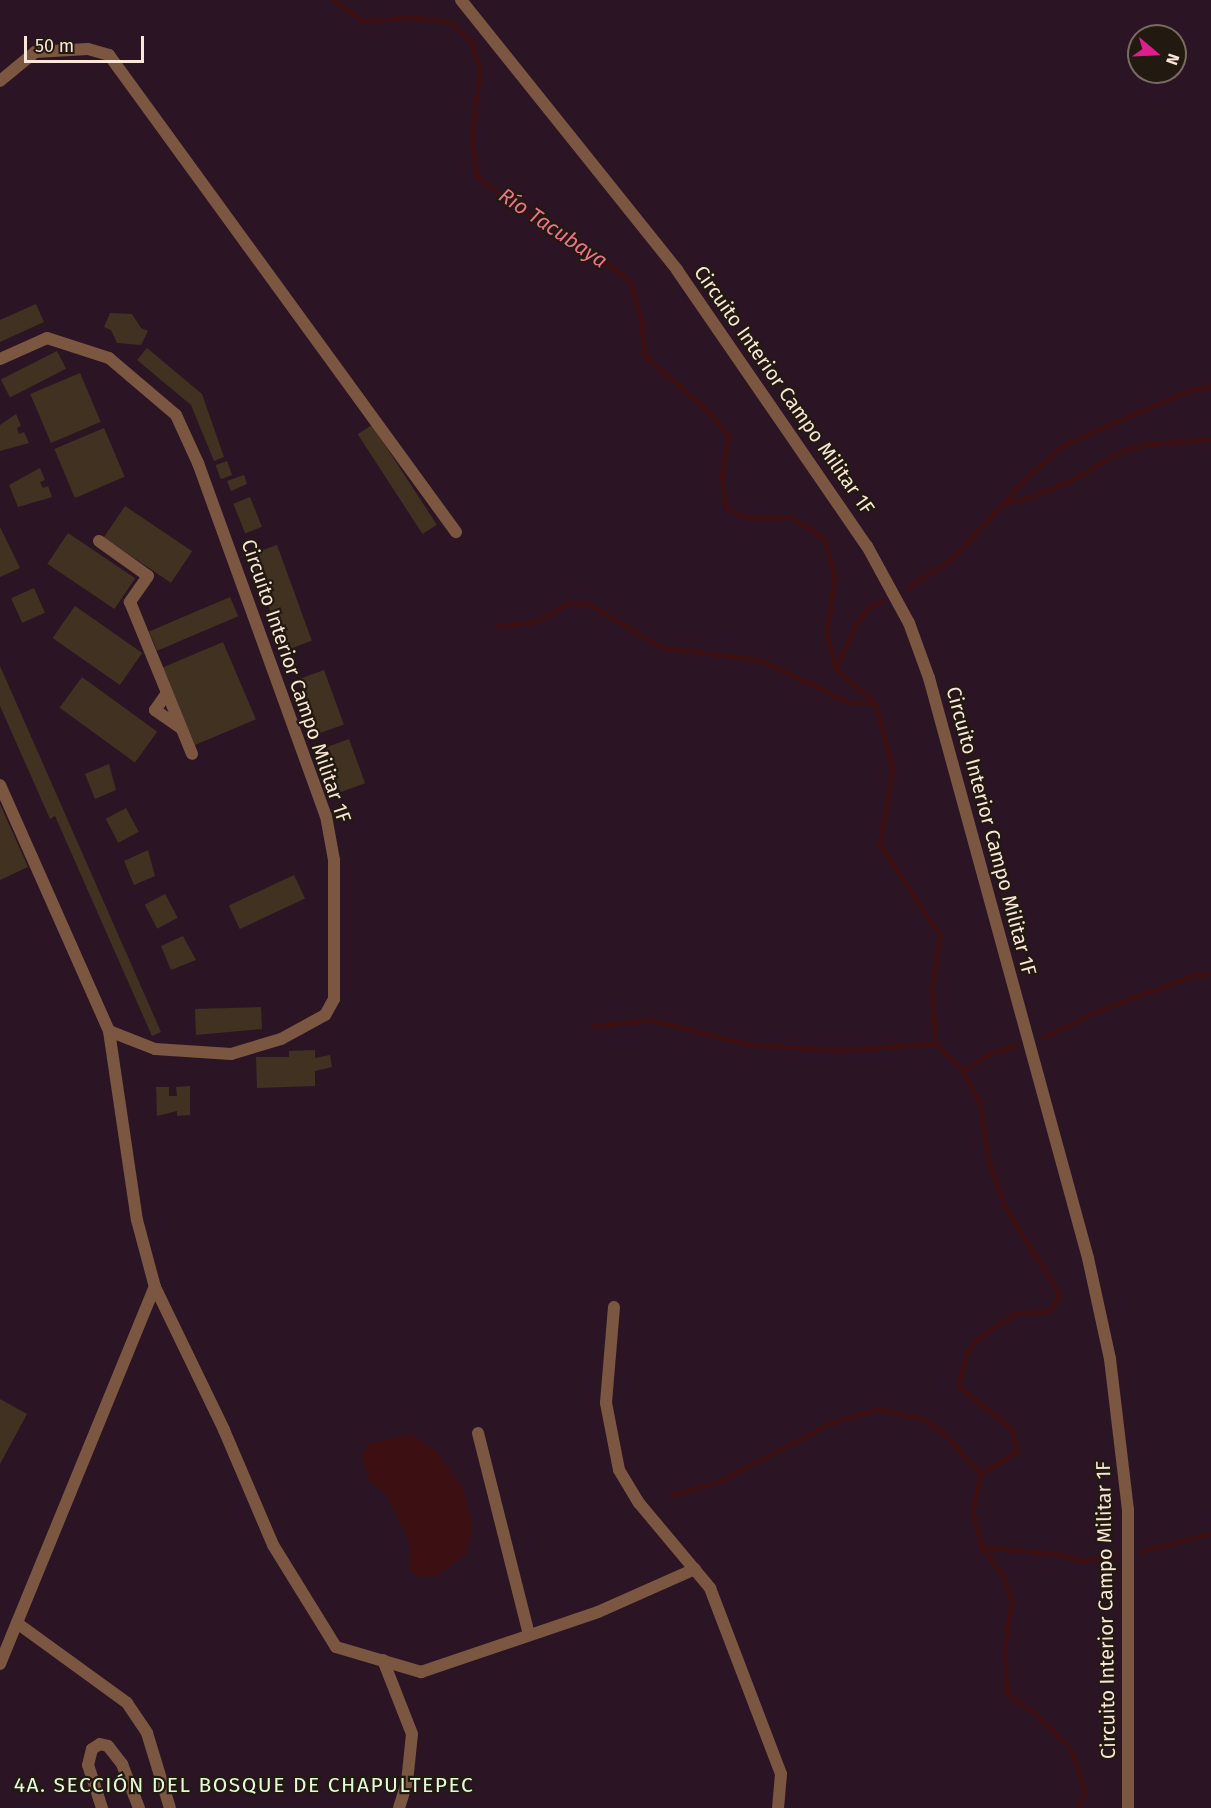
<!DOCTYPE html>
<meta charset="utf-8">
<style>
body{margin:0}
#map{position:relative;width:1211px;height:1808px;overflow:hidden;background:#221a11;font-family:"Fira Sans",sans-serif}
div>[style]{position:absolute}
.green>*{inset:0;background:#2b1525}
.water>*{inset:0;background:#3c1012}
.stream>*{height:4.5px;margin:-2.25px;padding:0 2.25px;transform-origin:2.25px;border-radius:2.25px;background:#3c1012}
.building>*{inset:0;background:#413120;transform-origin:0 0}
.street>*{height:12px;margin:-6px;padding:0 6px;transform-origin:6px;border-radius:6px;background:#7b5742}
span{translate:-50% -50%;white-space:nowrap;text-align:center;line-height:1.15;-webkit-text-stroke:4.5px #221a11;paint-order:stroke}
.street-label{font-size:20px;color:#fae6d7}
.water-label{font-size:21px;color:#ec738c;font-style:italic}
.neighbourhood-label{font-size:21px;color:#e3fad9;letter-spacing:1.5px}
.north{position:absolute;left:1127px;top:24px;width:60px;height:60px;box-sizing:border-box;background:#221a11;border:2px solid #786c60;border-radius:50%;rotate:109deg;font-size:16px;font-weight:700;line-height:24px;text-align:center;color:#fae6d7}
.north::after{content:'';display:block;margin:auto;width:21px;height:27px;background:#e01d8d;clip-path:polygon(50% 0,100% 100%,50% 72%,0 100%)}
.scale{position:absolute;left:24px;top:36px;width:120px;height:27px;box-sizing:border-box;border:3px solid #fae6d7;border-top:0;padding-left:8px;font-size:18px;line-height:21px;white-space:nowrap;color:#fae6d7;-webkit-text-stroke:4px #221a11;paint-order:stroke}
</style>
<div id="map">
<div class="green">
<i style="clip-path:polygon(evenodd,0 0,1211px 0,1211px 1808px,0 1808px,0 0,1139px 36px,1175px 36px,1175px 72px,1139px 72px,1139px 36px)"></i>
</div>
<div class="water">
<i style="clip-path:polygon(412px 1434px,436px 1451px,463px 1487px,473px 1527px,467px 1553px,439px 1575px,419px 1577px,409px 1570px,410px 1543px,386px 1494px,368px 1480px,361px 1453px,371px 1443px)"></i>
</div>
<div class="stream">
<i style="left:334px;top:0;width:36px;rotate:36deg"></i>
<i style="left:363px;top:21px;width:47px;rotate:-4.9deg"></i>
<i style="left:410px;top:17px;width:39px;rotate:6deg"></i>
<i style="left:449px;top:21px;width:28px;rotate:41deg"></i>
<i style="left:470px;top:39px;width:31px;rotate:71deg"></i>
<i style="left:480px;top:68px;width:71px;rotate:96.4deg"></i>
<i style="left:472px;top:139px;width:37px;rotate:82deg"></i>
<i style="left:477px;top:176px;width:46px;rotate:38.9deg"></i>
<i style="left:513px;top:205px;width:59px;rotate:27deg"></i>
<i style="left:566px;top:232px;width:81px;rotate:37.4deg"></i>
<i style="left:630px;top:281px;width:43px;rotate:73.7deg"></i>
<i style="left:642px;top:322px;width:34px;rotate:85deg"></i>
<i style="left:645px;top:356px;width:79px;rotate:40.9deg"></i>
<i style="left:705px;top:408px;width:37px;rotate:49deg"></i>
<i style="left:729px;top:436px;width:40px;rotate:100deg"></i>
<i style="left:722px;top:475px;width:33px;rotate:83deg"></i>
<i style="left:726px;top:508px;width:26px;rotate:23deg"></i>
<i style="left:750px;top:518px;width:41px;rotate:-1.4deg"></i>
<i style="left:791px;top:517px;width:40px;rotate:32.9deg"></i>
<i style="left:825px;top:539px;width:39px;rotate:75deg"></i>
<i style="left:835px;top:577px;width:57px;rotate:98.1deg"></i>
<i style="left:827px;top:633px;width:37px;rotate:76deg"></i>
<i style="left:836px;top:669px;width:53px;rotate:41.2deg"></i>
<i style="left:876px;top:704px;width:67px;rotate:75.3deg"></i>
<i style="left:893px;top:769px;width:76px;rotate:99.8deg"></i>
<i style="left:880px;top:844px;width:109px;rotate:56.6deg"></i>
<i style="left:940px;top:935px;width:56px;rotate:98.3deg"></i>
<i style="left:932px;top:990px;width:53px;rotate:85.7deg"></i>
<i style="left:936px;top:1043px;width:39px;rotate:46deg"></i>
<i style="left:963px;top:1071px;width:35px;rotate:61deg"></i>
<i style="left:980px;top:1102px;width:60px;rotate:81.3deg"></i>
<i style="left:989px;top:1161px;width:48px;rotate:70.4deg"></i>
<i style="left:1005px;top:1206px;width:105px;rotate:58.3deg"></i>
<i style="left:1060px;top:1295px;width:20px;rotate:123deg"></i>
<i style="left:1049px;top:1312px;width:34px;rotate:177deg"></i>
<i style="left:1015px;top:1314px;width:42px;rotate:146.7deg"></i>
<i style="left:980px;top:1337px;width:23px;rotate:128deg"></i>
<i style="left:966px;top:1355px;width:33px;rotate:102deg"></i>
<i style="left:959px;top:1387px;width:68px;rotate:38.4deg"></i>
<i style="left:1012px;top:1429px;width:24px;rotate:78deg"></i>
<i style="left:1017px;top:1452px;width:42px;rotate:148.6deg"></i>
<i style="left:981px;top:1474px;width:38px;rotate:102deg"></i>
<i style="left:973px;top:1511px;width:37px;rotate:76deg"></i>
<i style="left:982px;top:1547px;width:36px;rotate:53deg"></i>
<i style="left:1004px;top:1576px;width:26px;rotate:72deg"></i>
<i style="left:1012px;top:1601px;width:48px;rotate:98.5deg"></i>
<i style="left:1005px;top:1648px;width:45px;rotate:87.5deg"></i>
<i style="left:1007px;top:1693px;width:37px;rotate:36deg"></i>
<i style="left:1037px;top:1715px;width:48px;rotate:45deg"></i>
<i style="left:1071px;top:1749px;width:46px;rotate:70.8deg"></i>
<i style="left:1086px;top:1792px;width:18px;rotate:119deg"></i>
<i style="left:1003px;top:503px;width:21px;rotate:-11deg"></i>
<i style="left:1024px;top:499px;width:52px;rotate:-21.6deg"></i>
<i style="left:1072px;top:480px;width:56px;rotate:-30.3deg"></i>
<i style="left:1120px;top:452px;width:22px;rotate:-18deg"></i>
<i style="left:1141px;top:445px;width:70px;rotate:-4.9deg"></i>
<i style="left:907px;top:588px;width:54px;rotate:-32.8deg"></i>
<i style="left:952px;top:559px;width:108px;rotate:-47.6deg"></i>
<i style="left:1025px;top:479px;width:53px;rotate:-41.2deg"></i>
<i style="left:1065px;top:444px;width:130px;rotate:-23.6deg"></i>
<i style="left:1184px;top:392px;width:28px;rotate:-13deg"></i>
<i style="left:498px;top:626px;width:40px;rotate:-7.1deg"></i>
<i style="left:538px;top:621px;width:35px;rotate:-31deg"></i>
<i style="left:568px;top:603px;width:21px;rotate:3deg"></i>
<i style="left:589px;top:604px;width:84px;rotate:30.8deg"></i>
<i style="left:661px;top:647px;width:100px;rotate:7.5deg"></i>
<i style="left:760px;top:660px;width:98px;rotate:25.3deg"></i>
<i style="left:849px;top:702px;width:26px;rotate:4deg"></i>
<i style="left:836px;top:669px;width:49px;rotate:-66deg"></i>
<i style="left:856px;top:624px;width:20px;rotate:-53deg"></i>
<i style="left:868px;top:608px;width:15px;rotate:-28deg"></i>
<i style="left:594px;top:1026px;width:57px;rotate:-6deg"></i>
<i style="left:651px;top:1020px;width:99px;rotate:14deg"></i>
<i style="left:747px;top:1044px;width:93px;rotate:3.7deg"></i>
<i style="left:840px;top:1050px;width:96px;rotate:-4.2deg"></i>
<i style="left:1042px;top:1038px;width:59px;rotate:-26.1deg"></i>
<i style="left:1095px;top:1012px;width:103px;rotate:-20.6deg"></i>
<i style="left:1191px;top:976px;width:20px;rotate:-9deg"></i>
<i style="left:963px;top:1071px;width:33px;rotate:-33deg"></i>
<i style="left:991px;top:1053px;width:24px;rotate:-17deg"></i>
<i style="left:672px;top:1495px;width:48px;rotate:-15.8deg"></i>
<i style="left:718px;top:1482px;width:130px;rotate:-27.6deg"></i>
<i style="left:833px;top:1422px;width:47px;rotate:-16.1deg"></i>
<i style="left:878px;top:1409px;width:43px;rotate:12.1deg"></i>
<i style="left:920px;top:1418px;width:27px;rotate:31deg"></i>
<i style="left:943px;top:1432px;width:57px;rotate:47.9deg"></i>
<i style="left:982px;top:1547px;width:76px;rotate:5.3deg"></i>
<i style="left:1058px;top:1554px;width:25px;rotate:16deg"></i>
<i style="left:1082px;top:1561px;width:32px;rotate:-9deg"></i>
<i style="left:1142px;top:1551px;width:71px;rotate:-14.6deg"></i>
</div>
<div class="building">
<i style="clip-path:polygon(36px 304px,44px 322px,0 342px,0 320px)"></i>
<i style="clip-path:polygon(110px 313px,132px 314px,141px 328px,148px 331px,141px 345px,117px 343px,111px 330px,104px 327px)"></i>
<i style="clip-path:polygon(147px 348px,202px 394px,224px 457px,214px 461px,191px 405px,137px 360px)"></i>
<i style="left:57px;top:351px;width:20px;height:63px;rotate:63deg"></i>
<i style="left:80px;top:373px;width:53px;height:54px;rotate:67deg"></i>
<i style="clip-path:polygon(16px 414px,21px 426px,17px 428px,19px 434px,24px 432px,29px 443px,0 451px,0 425px)"></i>
<i style="left:372px;top:425px;width:119px;height:17px;rotate:57deg"></i>
<i style="left:104px;top:428px;width:53px;height:54px;rotate:67deg"></i>
<i style="left:227px;top:461px;width:15px;height:12px;rotate:70deg"></i>
<i style="clip-path:polygon(40px 468px,45px 480px,40px 482px,43px 488px,48px 486px,52px 497px,18px 507px,9px 485px)"></i>
<i style="clip-path:polygon(244px 475px,247px 484px,231px 491px,227px 481px)"></i>
<i style="left:250px;top:497px;width:32px;height:18px;rotate:68deg"></i>
<i style="left:125px;top:506px;width:81px;height:38px;rotate:34deg"></i>
<i style="clip-path:polygon(0 527px,20px 568px,0 577px)"></i>
<i style="left:68px;top:533px;width:81px;height:37px;rotate:34deg"></i>
<i style="left:277px;top:545px;width:102px;height:29px;rotate:70deg"></i>
<i style="left:34px;top:588px;width:27px;height:25px;rotate:66deg"></i>
<i style="left:230px;top:597px;width:21px;height:88px;rotate:67deg"></i>
<i style="left:75px;top:606px;width:82px;height:39px;rotate:35deg"></i>
<i style="left:223px;top:642px;width:84px;height:66px;rotate:67deg"></i>
<i style="clip-path:polygon(0 666px,161px 1032px,152px 1036px,55px 816px,50px 819px,0 706px)"></i>
<i style="left:324px;top:670px;width:58px;height:28px;rotate:70deg"></i>
<i style="left:82px;top:677px;width:93px;height:38px;rotate:36deg"></i>
<i style="left:349px;top:739px;width:47px;height:27px;rotate:70deg"></i>
<i style="clip-path:polygon(109px 764px,116px 790px,95px 799px,85px 774px)"></i>
<i style="clip-path:polygon(0 804px,28px 867px,0 880px)"></i>
<i style="left:126px;top:808px;width:27px;height:23px;rotate:62deg"></i>
<i style="clip-path:polygon(148px 850px,155px 876px,134px 885px,124px 861px)"></i>
<i style="left:294px;top:875px;width:26px;height:72px;rotate:65deg"></i>
<i style="left:165px;top:894px;width:27px;height:23px;rotate:62deg"></i>
<i style="clip-path:polygon(183px 936px,196px 960px,171px 970px,161px 946px)"></i>
<i style="clip-path:polygon(261px 1007px,262px 1029px,196px 1035px,195px 1009px)"></i>
<i style="clip-path:polygon(315px 1050px,315px 1058px,330px 1055px,332px 1067px,315px 1071px,315px 1086px,257px 1088px,256px 1057px,289px 1057px,289px 1051px)"></i>
<i style="clip-path:polygon(190px 1086px,190px 1115px,177px 1116px,177px 1111px,157px 1116px,156px 1087px,169px 1087px,169px 1096px,177px 1096px,176px 1087px)"></i>
<i style="clip-path:polygon(0 1399px,27px 1414px,0 1464px)"></i>
</div>
<div class="street">
<i style="left:461px;top:0;width:346px;rotate:51.3deg"></i>
<i style="left:677px;top:270px;width:335px;rotate:55.5deg"></i>
<i style="left:867px;top:546px;width:88px;rotate:61.4deg"></i>
<i style="left:909px;top:623px;width:59px;rotate:70deg"></i>
<i style="left:929px;top:678px;width:601px;rotate:74.67deg"></i>
<i style="left:1088px;top:1258px;width:103px;rotate:77.7deg"></i>
<i style="left:1110px;top:1359px;width:152px;rotate:83.2deg"></i>
<i style="left:1128px;top:1510px;width:298px;rotate:90deg"></i>
<i style="left:0;top:81px;width:45px;rotate:-39.6deg"></i>
<i style="left:35px;top:52px;width:53px;rotate:-3.2deg"></i>
<i style="left:88px;top:49px;width:22px;rotate:16deg"></i>
<i style="left:109px;top:55px;width:590px;rotate:53.97deg"></i>
<i style="left:0;top:359px;width:51px;rotate:-24.1deg"></i>
<i style="left:47px;top:338px;width:65px;rotate:17.9deg"></i>
<i style="left:109px;top:358px;width:88px;rotate:40.4deg"></i>
<i style="left:176px;top:415px;width:53px;rotate:65.4deg"></i>
<i style="left:198px;top:463px;width:375px;rotate:70.1deg"></i>
<i style="left:326px;top:816px;width:45px;rotate:79.7deg"></i>
<i style="left:334px;top:860px;width:139px;rotate:90deg"></i>
<i style="left:334px;top:999px;width:18px;rotate:119deg"></i>
<i style="left:325px;top:1015px;width:50px;rotate:151.4deg"></i>
<i style="left:281px;top:1039px;width:52px;rotate:163.3deg"></i>
<i style="left:231px;top:1054px;width:76px;rotate:-176.2deg"></i>
<i style="left:155px;top:1049px;width:49px;rotate:-158.6deg"></i>
<i style="left:99px;top:541px;width:60px;rotate:35.5deg"></i>
<i style="left:148px;top:576px;width:32px;rotate:125deg"></i>
<i style="left:130px;top:602px;width:164px;rotate:67.8deg"></i>
<i style="left:167px;top:693px;width:21px;rotate:125deg"></i>
<i style="left:155px;top:710px;width:32px;rotate:35deg"></i>
<i style="left:0;top:785px;width:269px;rotate:66.1deg"></i>
<i style="left:109px;top:1031px;width:191px;rotate:81.6deg"></i>
<i style="left:137px;top:1220px;width:69px;rotate:75deg"></i>
<i style="left:155px;top:1287px;width:159px;rotate:64.2deg"></i>
<i style="left:224px;top:1430px;width:125px;rotate:66.9deg"></i>
<i style="left:273px;top:1545px;width:120px;rotate:58.3deg"></i>
<i style="left:336px;top:1647px;width:89px;rotate:16.4deg"></i>
<i style="left:421px;top:1672px;width:187px;rotate:-18.7deg"></i>
<i style="left:598px;top:1612px;width:106px;rotate:-23.9deg"></i>
<i style="left:614px;top:1307px;width:96px;rotate:94.8deg"></i>
<i style="left:606px;top:1403px;width:68px;rotate:79deg"></i>
<i style="left:619px;top:1470px;width:39px;rotate:59deg"></i>
<i style="left:639px;top:1503px;width:111px;rotate:50.1deg"></i>
<i style="left:710px;top:1588px;width:199px;rotate:69.1deg"></i>
<i style="left:781px;top:1774px;width:34px;rotate:95deg"></i>
<i style="left:478px;top:1433px;width:207px;rotate:75.8deg"></i>
<i style="left:17px;top:1623px;width:136px;rotate:36deg"></i>
<i style="left:127px;top:1703px;width:36px;rotate:56deg"></i>
<i style="left:147px;top:1733px;width:78px;rotate:73deg"></i>
<i style="left:383px;top:1660px;width:79px;rotate:68.6deg"></i>
<i style="left:412px;top:1734px;width:48px;rotate:95.9deg"></i>
<i style="left:407px;top:1782px;width:27px;rotate:107deg"></i>
<i style="left:0;top:1664px;width:408px;rotate:-67.7deg"></i>
<i style="left:102px;top:1808px;width:45px;rotate:-108deg"></i>
<i style="left:88px;top:1765px;width:16px;rotate:-76deg"></i>
<i style="left:92px;top:1749px;width:9px;rotate:-32deg"></i>
<i style="left:100px;top:1744px;width:8px;rotate:14deg"></i>
<i style="left:108px;top:1746px;width:23px;rotate:52deg"></i>
<i style="left:122px;top:1764px;width:47px;rotate:68.9deg"></i>
</div>
<div class="street-label">
<span style="left:784px;top:390px;rotate:55deg">Circuito Interior Campo Militar 1F</span>
<span style="left:296px;top:681px;rotate:71deg">Circuito Interior Campo Militar 1F</span>
<span style="left:991px;top:831px;rotate:75deg">Circuito Interior Campo Militar 1F</span>
<span style="left:1106px;top:1610px;rotate:-91deg">Circuito Interior Campo Militar 1F</span>
</div>
<div class="water-label">
<span style="left:553px;top:228px;rotate:34deg">Río Tacubaya</span>
</div>
<div class="neighbourhood-label">
<span style="left:244px;top:1785px">4A. SECCIÓN DEL BOSQUE DE CHAPULTEPEC</span>
</div>
<div class="north">N</div>
<div class="scale">50 m</div>
</div>
